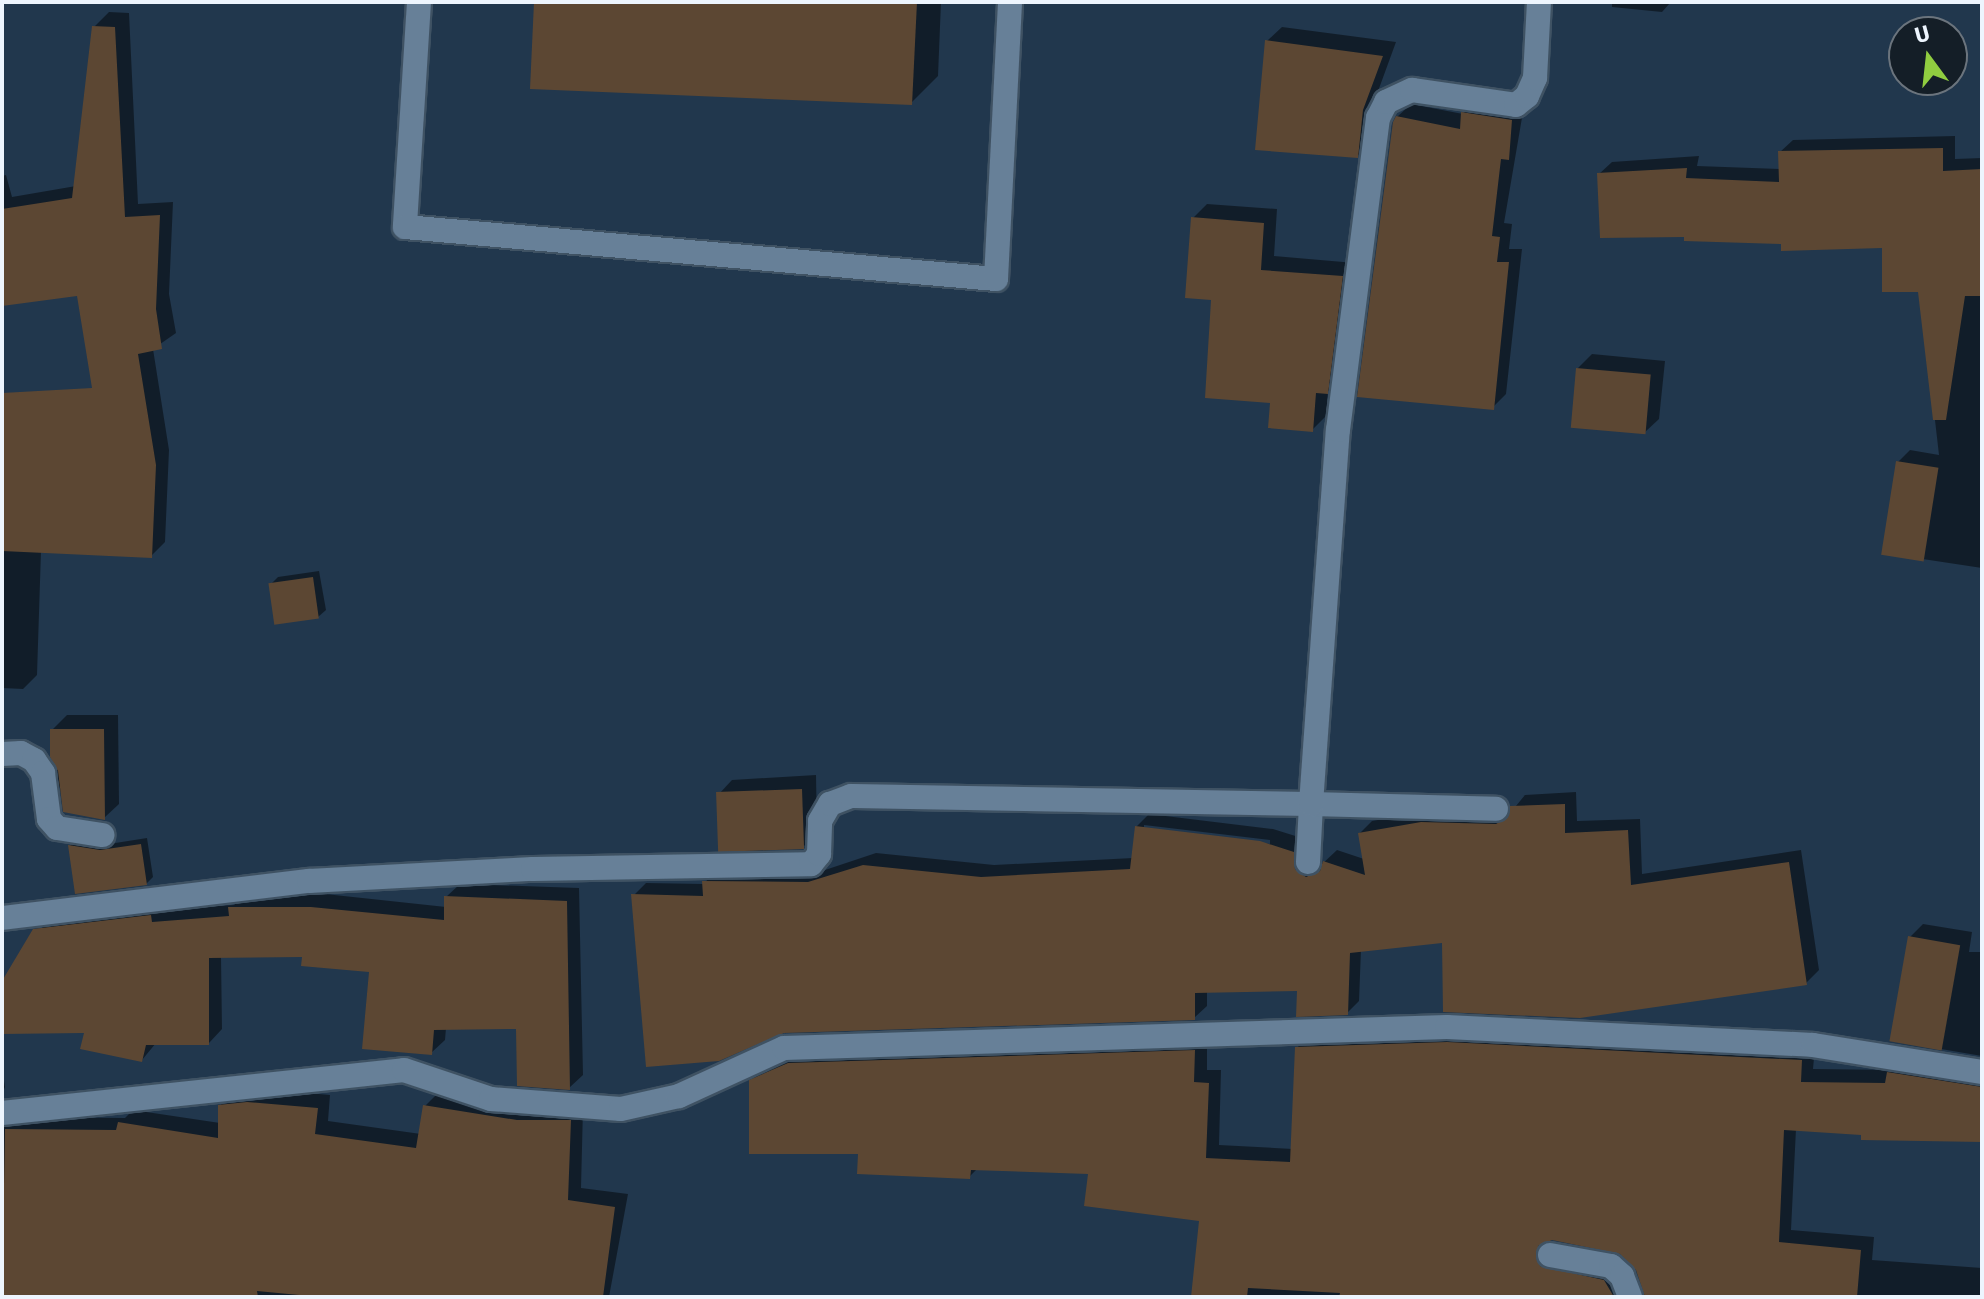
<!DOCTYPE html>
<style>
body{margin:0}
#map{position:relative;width:1984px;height:1299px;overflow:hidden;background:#21374d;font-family:"Fira Sans",sans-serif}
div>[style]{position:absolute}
.shadow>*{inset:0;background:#0007}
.building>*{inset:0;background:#5c4733;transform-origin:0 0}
.roads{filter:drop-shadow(2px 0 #3f5263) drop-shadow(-2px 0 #3f5263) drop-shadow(0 2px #3f5263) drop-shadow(0 -2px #3f5263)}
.minor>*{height:24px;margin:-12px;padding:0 12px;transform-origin:12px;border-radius:12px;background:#678098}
span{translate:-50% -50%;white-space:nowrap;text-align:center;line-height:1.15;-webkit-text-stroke:8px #141e27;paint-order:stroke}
.frame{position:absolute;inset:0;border:4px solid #edf5fe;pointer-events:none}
.north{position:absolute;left:1888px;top:16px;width:80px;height:80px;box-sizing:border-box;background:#141e27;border:2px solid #6b747d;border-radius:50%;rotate:345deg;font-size:22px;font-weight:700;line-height:32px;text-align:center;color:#edf5fe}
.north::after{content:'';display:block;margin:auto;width:28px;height:36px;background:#90cd40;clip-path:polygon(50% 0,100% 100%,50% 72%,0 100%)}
</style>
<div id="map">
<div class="shadow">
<i style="clip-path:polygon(536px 2px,941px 2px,938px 76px,911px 103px)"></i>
<i style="clip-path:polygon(1612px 2px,1753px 2px,1670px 3px,1662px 12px,1612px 7px)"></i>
<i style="clip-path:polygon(109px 12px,129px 13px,138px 204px,173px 202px,169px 294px,176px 333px,153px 349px,169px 450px,165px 542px,151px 556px,41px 551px,37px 675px,23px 689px,2px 688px,2px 466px,113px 459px,79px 294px,2px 304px,2px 176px,6px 175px,12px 197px,76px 186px,94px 27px)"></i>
<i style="clip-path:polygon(1282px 27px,1396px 42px,1377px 94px,1372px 141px,1357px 156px,1267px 41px)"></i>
<i style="clip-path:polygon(1477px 100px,1524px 106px,1504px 223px,1512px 224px,1509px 249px,1522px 249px,1506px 394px,1493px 407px,1397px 117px,1411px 104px,1463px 114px)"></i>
<i style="clip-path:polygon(1955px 136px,1955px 159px,1982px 158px,1982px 568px,1883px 553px,1898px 462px,1910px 450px,1939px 455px,1920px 290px,1884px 246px,1783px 243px,1599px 174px,1612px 162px,1699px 156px,1697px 166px,1781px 169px,1780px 152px,1793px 140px)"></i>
<i style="clip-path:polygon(1207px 204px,1277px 209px,1274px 256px,1355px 263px,1341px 378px,1328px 391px,1326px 416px,1312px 430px,1272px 401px,1214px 298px,1193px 218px)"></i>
<i style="clip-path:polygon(1592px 354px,1665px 361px,1659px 419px,1644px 433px,1577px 369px)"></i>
<i style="clip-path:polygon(319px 571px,326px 610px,318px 617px,271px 584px,278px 577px)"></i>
<i style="clip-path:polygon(67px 715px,118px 715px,119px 804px,104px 818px,66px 812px,52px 757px,52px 730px)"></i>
<i style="clip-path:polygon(816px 775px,817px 833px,803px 847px,718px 795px,732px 780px)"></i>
<i style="clip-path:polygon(evenodd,1576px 792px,1577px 821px,1640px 819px,1642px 874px,1801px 850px,1819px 970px,1806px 983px,1444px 941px,1361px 950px,1359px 1001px,1347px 1013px,1299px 989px,1207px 990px,1207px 1006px,1194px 1018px,634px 895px,646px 883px,704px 884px,716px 869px,822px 871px,876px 853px,994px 865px,1133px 858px,1136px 827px,1149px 814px,1273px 829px,1305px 839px,1307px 857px,1320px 866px,1337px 850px,1364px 859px,1360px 833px,1372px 821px,1435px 810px,1511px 812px,1525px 795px,1576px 792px,1144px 825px,1270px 840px,1270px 844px,1144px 829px,1144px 825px)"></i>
<i style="clip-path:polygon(147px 838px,153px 877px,146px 884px,70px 846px,76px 839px,109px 844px)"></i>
<i style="clip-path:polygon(460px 884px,579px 888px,583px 1075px,569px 1088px,518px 1027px,446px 1028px,445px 1040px,431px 1053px,371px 971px,304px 955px,221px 956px,222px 1029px,209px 1043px,156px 1043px,142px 1060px,86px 1030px,2px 1032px,2px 985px,49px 917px,234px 905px,244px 895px,325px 894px,446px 907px,446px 897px)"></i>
<i style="clip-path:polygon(1923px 924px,1972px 932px,1969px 952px,1982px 952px,1982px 1056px,1894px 1041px,1910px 937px)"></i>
<i style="clip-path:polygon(1310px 1034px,1815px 1047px,1813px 1069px,1892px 1070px,1902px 1060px,1982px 1070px,1982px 1140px,1796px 1129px,1791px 1230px,1874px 1237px,1872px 1260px,1982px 1268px,1982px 1297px,1645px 1297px,1637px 1269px,1622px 1253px,1549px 1239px,1548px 1245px,1617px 1267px,1641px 1297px,1193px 1297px,1201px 1219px,1090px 1172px,978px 1168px,969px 1177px,860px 1152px,751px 1081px,765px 1067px,802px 1050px,1207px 1038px,1207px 1070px,1221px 1070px,1219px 1145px,1293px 1149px,1297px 1048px)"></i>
<i style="clip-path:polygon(2px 1070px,5px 1087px,2px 1094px)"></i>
<i style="clip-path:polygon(262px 1089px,330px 1095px,328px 1121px,421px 1134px,425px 1106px,438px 1093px,583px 1108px,581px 1188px,628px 1194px,609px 1297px,2px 1297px,2px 1105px,10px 1117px,125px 1118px,133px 1110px,220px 1123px,220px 1106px,233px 1092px)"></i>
</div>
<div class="building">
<i style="clip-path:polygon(534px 2px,917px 2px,912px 105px,530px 89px)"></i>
<i style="clip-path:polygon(92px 26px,115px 27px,125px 217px,160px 215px,156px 309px,162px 349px,138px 354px,156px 465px,152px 558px,2px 551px,2px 393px,92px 388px,77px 296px,2px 306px,2px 209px,72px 198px)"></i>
<i style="clip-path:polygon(1265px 40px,1383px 56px,1363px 110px,1358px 158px,1255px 150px)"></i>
<i style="clip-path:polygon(1461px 112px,1512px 120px,1509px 160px,1501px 159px,1492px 236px,1500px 237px,1497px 262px,1509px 262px,1494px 410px,1357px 397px,1393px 122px,1396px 116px,1460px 129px)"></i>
<i style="clip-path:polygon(1943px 148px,1943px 171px,1982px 169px,1982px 296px,1965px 296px,1946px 420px,1933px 420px,1918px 292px,1882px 292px,1882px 248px,1781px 251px,1781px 244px,1684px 241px,1684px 237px,1600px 238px,1597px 173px,1687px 168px,1686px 178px,1779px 182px,1778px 151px)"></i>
<i style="clip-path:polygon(1191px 217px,1264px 223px,1261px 270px,1343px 276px,1328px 394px,1316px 393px,1313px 432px,1268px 428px,1270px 403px,1205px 398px,1211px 300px,1185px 298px)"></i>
<i style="left:1576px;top:368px;width:75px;height:60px;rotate:5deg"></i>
<i style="left:1896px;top:461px;width:43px;height:95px;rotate:9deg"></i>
<i style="left:313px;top:577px;width:42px;height:45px;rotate:82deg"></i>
<i style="clip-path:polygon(50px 729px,104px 729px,105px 820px,63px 812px,58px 771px,50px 757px)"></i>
<i style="left:802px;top:789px;width:60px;height:86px;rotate:88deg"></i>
<i style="clip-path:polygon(1565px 804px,1565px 833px,1628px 830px,1631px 885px,1789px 862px,1807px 985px,1580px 1018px,1443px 1012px,1442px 943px,1350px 953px,1348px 1015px,1296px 1017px,1297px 991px,1195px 993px,1195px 1020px,784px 1033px,719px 1061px,646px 1067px,631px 894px,703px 896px,702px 881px,808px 882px,863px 865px,981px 877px,1130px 869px,1135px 826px,1260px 841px,1294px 852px,1295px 869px,1306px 877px,1320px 871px,1323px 861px,1365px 875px,1358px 833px,1421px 822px,1496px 824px,1508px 817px,1510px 806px)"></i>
<i style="clip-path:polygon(141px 844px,147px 885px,75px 894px,68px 845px,100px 850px)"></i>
<i style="clip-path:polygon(444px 896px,567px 901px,570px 1090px,517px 1086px,516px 1029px,434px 1030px,432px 1055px,362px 1049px,369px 972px,301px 966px,302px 957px,209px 958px,209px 1045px,146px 1045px,142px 1062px,80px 1049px,84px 1033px,2px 1034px,2px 981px,33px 929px,151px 915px,152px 922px,229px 916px,228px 907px,311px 907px,444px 920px)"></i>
<i style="left:1908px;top:936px;width:53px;height:107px;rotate:10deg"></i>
<i style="clip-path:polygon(1447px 1042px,1802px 1060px,1801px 1082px,1885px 1083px,1887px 1072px,1982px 1087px,1982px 1142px,1861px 1140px,1861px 1135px,1784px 1130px,1779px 1242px,1861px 1250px,1857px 1297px,1645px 1297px,1636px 1270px,1620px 1254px,1552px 1240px,1538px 1246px,1540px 1266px,1604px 1280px,1614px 1297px,1339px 1297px,1340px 1293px,1248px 1288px,1247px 1297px,1191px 1297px,1199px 1221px,1084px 1206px,1088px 1174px,971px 1170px,970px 1179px,857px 1174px,858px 1154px,749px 1154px,749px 1080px,788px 1063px,1195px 1050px,1194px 1082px,1209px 1083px,1206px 1158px,1290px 1162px,1295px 1047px)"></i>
<i style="clip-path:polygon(247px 1102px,318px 1108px,315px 1134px,416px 1148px,423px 1105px,517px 1120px,571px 1120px,568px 1200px,615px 1207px,603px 1297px,320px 1297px,257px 1291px,258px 1297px,2px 1297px,5px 1129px,116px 1130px,118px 1122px,218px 1138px,218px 1105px)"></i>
</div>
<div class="roads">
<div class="minor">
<i style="left:419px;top:2px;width:225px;rotate:93.6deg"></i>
<i style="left:405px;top:227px;width:593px;rotate:5.03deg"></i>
<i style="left:996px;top:279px;width:277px;rotate:-87.1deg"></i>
<i style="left:2px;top:754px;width:19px;rotate:-3deg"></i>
<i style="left:21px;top:753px;width:15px;rotate:28deg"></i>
<i style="left:34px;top:760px;width:16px;rotate:55deg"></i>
<i style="left:43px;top:773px;width:46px;rotate:82.6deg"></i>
<i style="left:49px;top:819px;width:12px;rotate:48deg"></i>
<i style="left:57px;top:828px;width:46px;rotate:8.8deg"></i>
<i style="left:1308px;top:862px;width:58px;rotate:-87deg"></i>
<i style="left:1311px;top:804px;width:185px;rotate:1.5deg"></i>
<i style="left:2px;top:918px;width:309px;rotate:-6.9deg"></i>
<i style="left:309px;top:881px;width:224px;rotate:-3.1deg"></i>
<i style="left:533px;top:869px;width:278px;rotate:-1deg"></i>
<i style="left:811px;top:864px;width:13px;rotate:-51deg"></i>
<i style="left:819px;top:854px;width:33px;rotate:-88deg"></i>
<i style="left:820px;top:821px;width:20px;rotate:-60deg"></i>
<i style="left:830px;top:804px;width:22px;rotate:-21deg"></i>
<i style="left:851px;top:796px;width:460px;rotate:1deg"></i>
<i style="left:1311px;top:804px;width:375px;rotate:-85.9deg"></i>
<i style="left:1338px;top:430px;width:315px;rotate:-82.7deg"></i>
<i style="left:1378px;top:118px;width:18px;rotate:-63deg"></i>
<i style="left:1386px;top:102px;width:29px;rotate:-25deg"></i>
<i style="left:1412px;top:90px;width:105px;rotate:8.2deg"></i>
<i style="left:1516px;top:105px;width:14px;rotate:-39deg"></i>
<i style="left:1527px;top:96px;width:20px;rotate:-66deg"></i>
<i style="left:1535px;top:78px;width:76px;rotate:-87deg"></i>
<i style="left:2px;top:1113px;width:404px;rotate:-6.1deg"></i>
<i style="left:404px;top:1070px;width:92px;rotate:18.4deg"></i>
<i style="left:491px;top:1099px;width:130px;rotate:4.4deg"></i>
<i style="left:621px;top:1109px;width:59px;rotate:-12.6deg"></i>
<i style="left:679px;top:1096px;width:115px;rotate:-24.6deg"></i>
<i style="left:784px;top:1048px;width:663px;rotate:-1.81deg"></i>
<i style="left:1447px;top:1027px;width:366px;rotate:2.8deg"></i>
<i style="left:1813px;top:1045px;width:171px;rotate:9.1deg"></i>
<i style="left:1550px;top:1255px;width:62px;rotate:10.2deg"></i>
<i style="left:1611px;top:1266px;width:15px;rotate:42deg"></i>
<i style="left:1622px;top:1276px;width:22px;rotate:69deg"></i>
</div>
</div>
<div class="frame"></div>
<div class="north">U</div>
</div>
